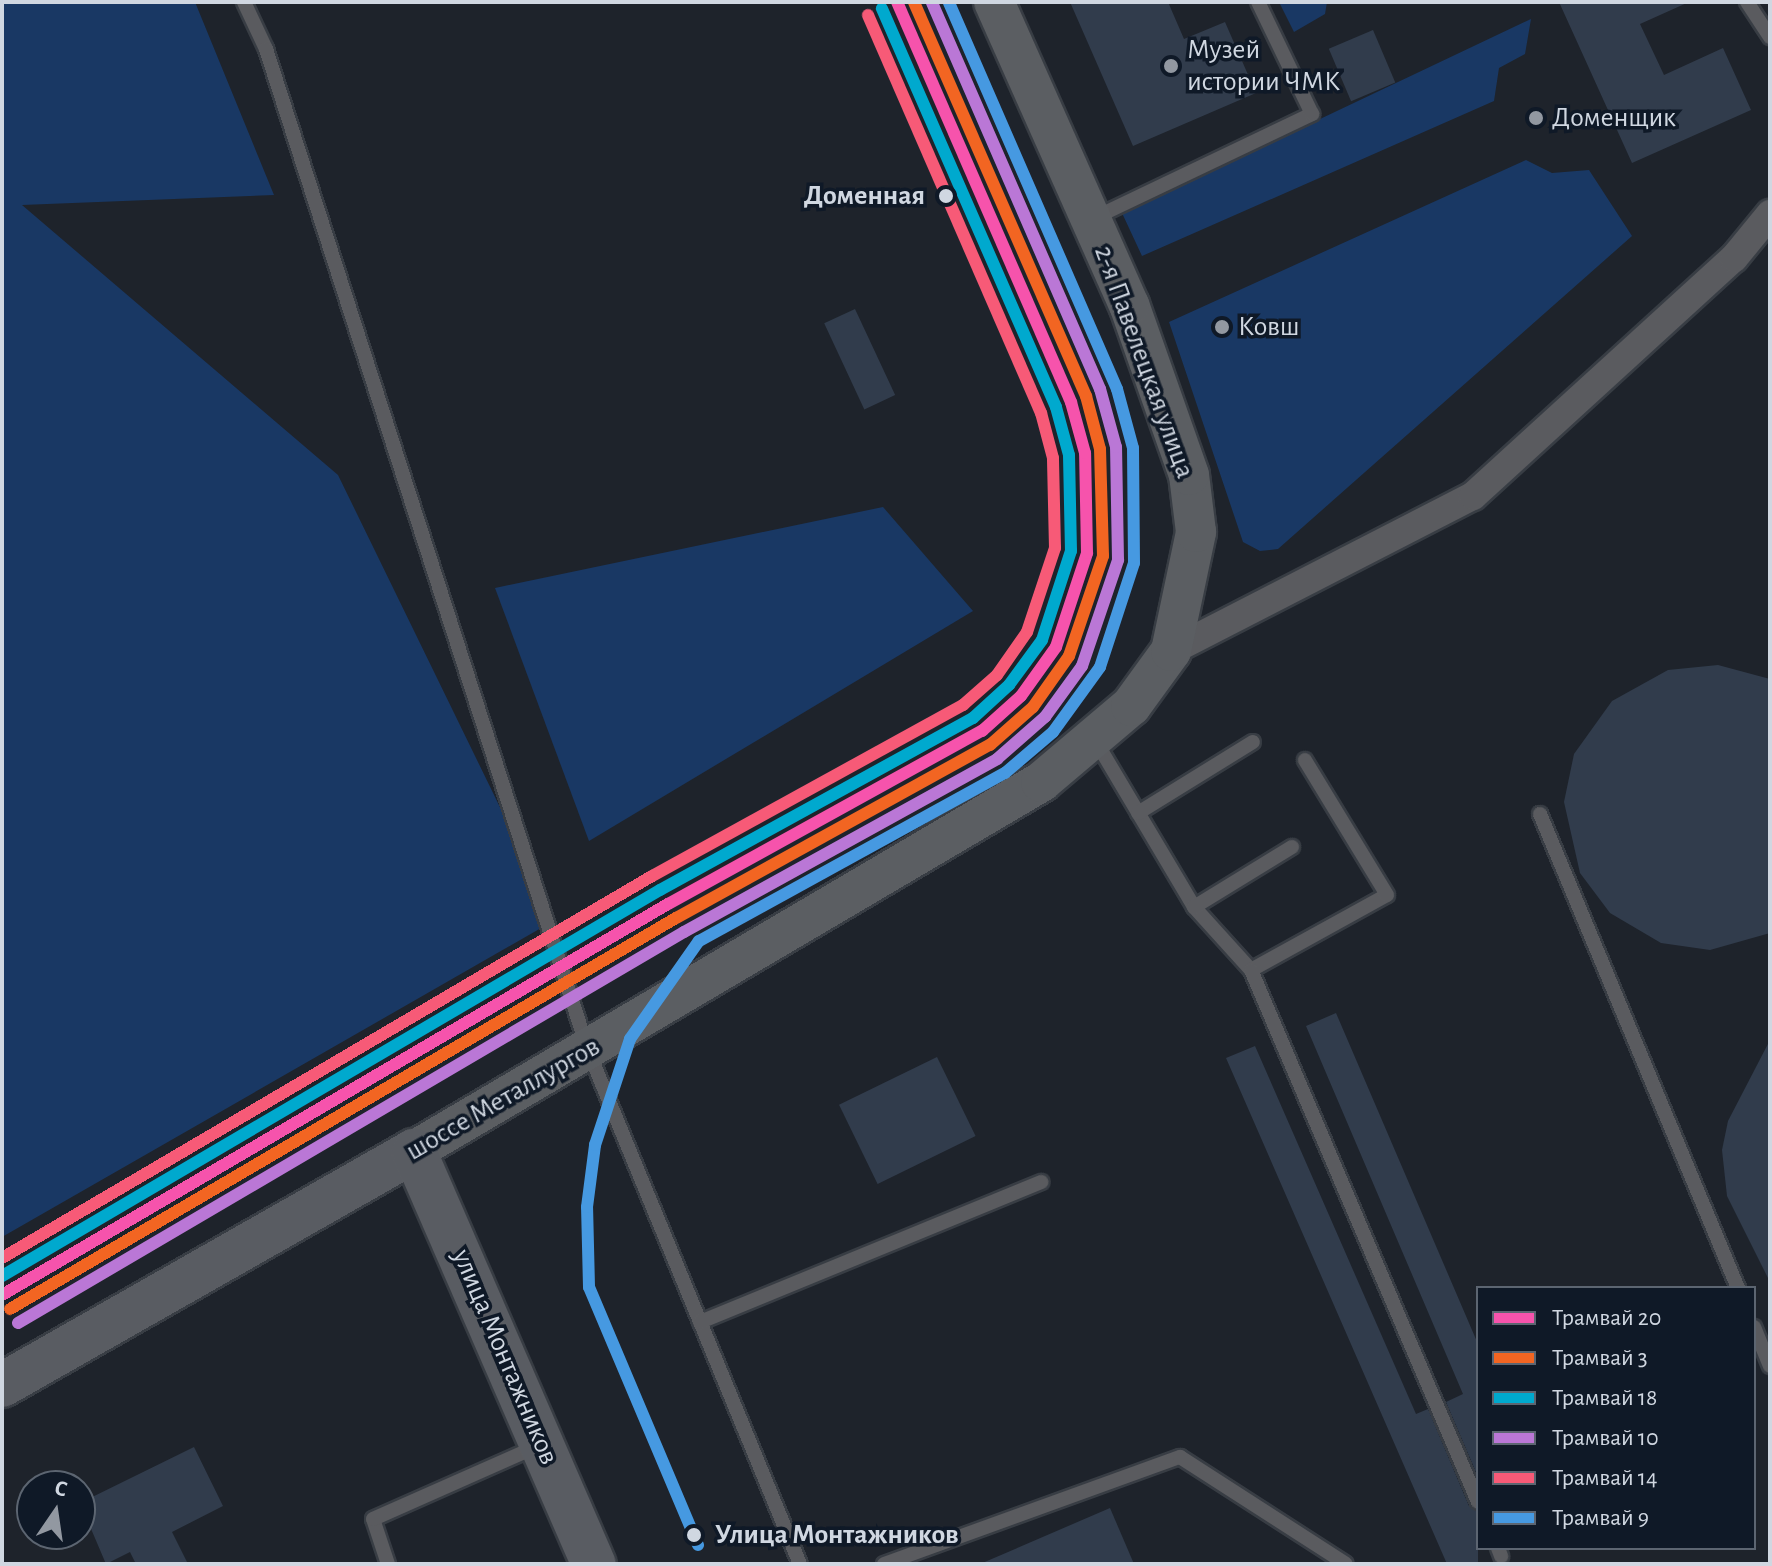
<!DOCTYPE html>
<meta charset="utf-8">
<style>
body{margin:0}
#map{position:relative;width:1772px;height:1566px;overflow:hidden;background:#1e232b;font-family:"Alegreya Sans",sans-serif}
div>[style]{position:absolute}
.green>*{inset:0;background:#193864}
.building>*{inset:0;background:#313c4c;transform-origin:0 0}
.roads{filter:drop-shadow(2px 0 #383d44) drop-shadow(-2px 0 #383d44) drop-shadow(0 2px #383d44) drop-shadow(0 -2px #383d44)}
.service>*{height:14px;margin:-7px;padding:0 7px;transform-origin:7px;border-radius:7px;background:#5a5b5f}
.minor>*{height:28px;margin:-14px;padding:0 14px;transform-origin:14px;border-radius:14px;background:#5a5b5f}
.secondary>*{height:40px;margin:-20px;padding:0 20px;transform-origin:20px;border-radius:20px;background:#5b5e62}
.primary>*{height:44px;margin:-22px;padding:0 22px;transform-origin:22px;border-radius:22px;background:#595c62}
.tram-1>*{height:12px;margin:-6px;padding:0 6px;transform-origin:6px;border-radius:6px;background:#f653ac}
.tram-2>*{height:12px;margin:-6px;padding:0 6px;transform-origin:6px;border-radius:6px;background:#f26522}
.tram-3>*{height:12px;margin:-6px;padding:0 6px;transform-origin:6px;border-radius:6px;background:#00a9ce}
.tram-4>*{height:12px;margin:-6px;padding:0 6px;transform-origin:6px;border-radius:6px;background:#ba77d6}
.tram-5>*{height:12px;margin:-6px;padding:0 6px;transform-origin:6px;border-radius:6px;background:#f75a77}
.tram-6>*{height:12px;margin:-6px;padding:0 6px;transform-origin:6px;border-radius:6px;background:#4699e1}
.dots>*{width:22px;height:22px;translate:-50% -50%;box-sizing:border-box;border:4px solid #0f1927;border-radius:50%}
span{translate:-50% -50%;white-space:nowrap;text-align:center;line-height:1.15;-webkit-text-stroke:7px #0f1927;paint-order:stroke}
.poi-label{font-size:28px;color:#d0d7e1}
.left{translate:0 -50%;text-align:left}
.stop-label{font-size:28px;color:#d0d7e1;font-weight:700}
.right{translate:-100% -50%;text-align:right}
.street-label{font-size:28px;color:#d0d7e1}
.frame{position:absolute;inset:0;border:4px solid #d0d7e1;pointer-events:none}
.legend{position:absolute;left:1476px;top:1286px;width:280px;height:264px;box-sizing:border-box;background:#0f1927;border:2px solid #5c6571;margin:0;padding:10px 14px;list-style:none;font-size:24px;color:#d0d7e1}
.legend li{display:flex;align-items:center;gap:16px;height:40px}
.legend b{width:40px;border:2px solid #5c6571}
.north{position:absolute;left:16px;top:1470px;width:80px;height:80px;box-sizing:border-box;background:#0f1927;border:2px solid #5c6571;border-radius:50%;rotate:13deg;font-size:22px;font-weight:700;line-height:32px;text-align:center;color:#d0d7e1}
.north::after{content:'';display:block;margin:auto;width:28px;height:36px;background:#9298a1;clip-path:polygon(50% 0,100% 100%,50% 72%,0 100%)}
</style>
<div id="map">
<div class="green">
<i style="clip-path:polygon(2px 2px,195px 2px,274px 195px,22px 205px,338px 475px,555px 920px,2px 1237px)"></i>
<i style="clip-path:polygon(1279px 2px,1327px 2px,1325px 14px,1294px 32px)"></i>
<i style="clip-path:polygon(1531px 19px,1525px 54px,1499px 68px,1494px 101px,1142px 256px,1122px 213px)"></i>
<i style="clip-path:polygon(1526px 160px,1552px 173px,1589px 170px,1632px 236px,1278px 549px,1260px 551px,1243px 542px,1169px 322px)"></i>
<i style="clip-path:polygon(883px 507px,973px 611px,589px 841px,495px 588px)"></i>
</div>
<div class="building">
<i style="clip-path:polygon(1070px 2px,1168px 2px,1184px 39px,1225px 22px,1256px 93px,1133px 146px)"></i>
<i style="clip-path:polygon(1559px 2px,1689px 2px,1640px 24px,1664px 75px,1723px 48px,1751px 110px,1632px 163px)"></i>
<i style="left:1373px;top:30px;width:57px;height:48px;rotate:67deg"></i>
<i style="left:855px;top:309px;width:95px;height:34px;rotate:65deg"></i>
<i style="clip-path:polygon(1718px 665px,1770px 679px,1770px 933px,1710px 950px,1661px 943px,1610px 913px,1580px 873px,1564px 802px,1574px 754px,1612px 701px,1668px 670px)"></i>
<i style="clip-path:polygon(1336px 1013px,1478px 1344px,1478px 1477px,1446px 1402px,1463px 1394px,1306px 1026px)"></i>
<i style="clip-path:polygon(1770px 1040px,1770px 1282px,1727px 1196px,1722px 1150px,1728px 1121px)"></i>
<i style="clip-path:polygon(1255px 1046px,1416px 1414px,1428px 1409px,1469px 1506px,1478px 1512px,1478px 1564px,1447px 1564px,1226px 1058px)"></i>
<i style="left:937px;top:1057px;width:88px;height:109px;rotate:64deg"></i>
<i style="clip-path:polygon(194px 1447px,223px 1506px,172px 1532px,188px 1564px,136px 1564px,130px 1552px,106px 1564px,80px 1503px)"></i>
<i style="clip-path:polygon(1110px 1508px,1134px 1564px,980px 1564px)"></i>
</div>
<div class="roads">
<div class="service">
<i style="left:244px;top:2px;width:52px;rotate:64.9deg"></i>
<i style="left:266px;top:49px;width:1052px;rotate:72.17deg"></i>
<i style="left:588px;top:1050px;width:556px;rotate:67.59deg"></i>
<i style="left:1747px;top:2px;width:42px;rotate:56.7deg"></i>
<i style="left:1092px;top:219px;width:244px;rotate:-25.5deg"></i>
<i style="left:1312px;top:114px;width:124px;rotate:-115.7deg"></i>
<i style="left:1095px;top:740px;width:194px;rotate:59.3deg"></i>
<i style="left:1194px;top:907px;width:85px;rotate:47.9deg"></i>
<i style="left:1251px;top:970px;width:155px;rotate:-28.9deg"></i>
<i style="left:1387px;top:895px;width:158px;rotate:-121.3deg"></i>
<i style="left:1138px;top:813px;width:135px;rotate:-31.7deg"></i>
<i style="left:1540px;top:814px;width:514px;rotate:67.33deg"></i>
<i style="left:1194px;top:907px;width:115px;rotate:-31.5deg"></i>
<i style="left:1251px;top:970px;width:578px;rotate:66.89deg"></i>
<i style="left:700px;top:1322px;width:369px;rotate:-22.3deg"></i>
<i style="left:1754px;top:1327px;width:42px;rotate:67.7deg"></i>
<i style="left:1498px;top:1548px;width:9px;rotate:69deg"></i>
<i style="left:388px;top:1564px;width:47px;rotate:-108.4deg"></i>
<i style="left:373px;top:1519px;width:180px;rotate:-23.9deg"></i>
<i style="left:884px;top:1564px;width:315px;rotate:-19.9deg"></i>
<i style="left:1180px;top:1457px;width:197px;rotate:32.8deg"></i>
</div>
<div class="minor">
<i style="left:1171px;top:651px;width:339px;rotate:-27.2deg"></i>
<i style="left:1473px;top:496px;width:353px;rotate:-42.4deg"></i>
<i style="left:1734px;top:258px;width:57px;rotate:-50.7deg"></i>
</div>
<div class="secondary">
<i style="left:414px;top:1151px;width:728px;rotate:-30.48deg"></i>
<i style="left:1041px;top:782px;width:118px;rotate:-40.2deg"></i>
<i style="left:1131px;top:706px;width:68px;rotate:-54deg"></i>
<i style="left:1171px;top:651px;width:122px;rotate:-78.1deg"></i>
<i style="left:1196px;top:532px;width:57px;rotate:-97deg"></i>
<i style="left:1189px;top:475px;width:180px;rotate:-109.4deg"></i>
<i style="left:1129px;top:305px;width:332px;rotate:-114deg"></i>
</div>
<div class="primary">
<i style="left:2px;top:1385px;width:474px;rotate:-29.6deg"></i>
<i style="left:414px;top:1151px;width:451px;rotate:66.5deg"></i>
</div>
</div>
<div class="tram-1">
<i style="left:2px;top:1295px;width:772px;rotate:-30.42deg"></i>
<i style="left:668px;top:904px;width:359px;rotate:-28.9deg"></i>
<i style="left:982px;top:731px;width:52px;rotate:-41.9deg"></i>
<i style="left:1021px;top:696px;width:60px;rotate:-54.5deg"></i>
<i style="left:1056px;top:647px;width:99px;rotate:-71.7deg"></i>
<i style="left:1087px;top:553px;width:100px;rotate:-91.1deg"></i>
<i style="left:1085px;top:453px;width:53px;rotate:-105.4deg"></i>
<i style="left:1071px;top:402px;width:436px;rotate:-113.5deg"></i>
</div>
<div class="tram-2">
<i style="left:10px;top:1309px;width:772px;rotate:-30.42deg"></i>
<i style="left:676px;top:918px;width:359px;rotate:-28.9deg"></i>
<i style="left:990px;top:745px;width:57px;rotate:-41.5deg"></i>
<i style="left:1033px;top:707px;width:62px;rotate:-54.8deg"></i>
<i style="left:1069px;top:656px;width:106px;rotate:-71.2deg"></i>
<i style="left:1103px;top:556px;width:107px;rotate:-91.6deg"></i>
<i style="left:1100px;top:449px;width:55px;rotate:-104.8deg"></i>
<i style="left:1086px;top:396px;width:430px;rotate:-113.6deg"></i>
</div>
<div class="tram-3">
<i style="left:2px;top:1276px;width:763px;rotate:-30.4deg"></i>
<i style="left:660px;top:890px;width:357px;rotate:-28.8deg"></i>
<i style="left:973px;top:718px;width:49px;rotate:-42.5deg"></i>
<i style="left:1009px;top:685px;width:56px;rotate:-53.7deg"></i>
<i style="left:1042px;top:640px;width:94px;rotate:-72deg"></i>
<i style="left:1071px;top:551px;width:96px;rotate:-91.2deg"></i>
<i style="left:1069px;top:455px;width:50px;rotate:-105.2deg"></i>
<i style="left:1056px;top:407px;width:435px;rotate:-113.6deg"></i>
</div>
<div class="tram-4">
<i style="left:18px;top:1323px;width:772px;rotate:-30.42deg"></i>
<i style="left:684px;top:932px;width:358px;rotate:-28.9deg"></i>
<i style="left:997px;top:759px;width:64px;rotate:-41.2deg"></i>
<i style="left:1045px;top:717px;width:63px;rotate:-54deg"></i>
<i style="left:1082px;top:666px;width:112px;rotate:-71.2deg"></i>
<i style="left:1118px;top:560px;width:113px;rotate:-91deg"></i>
<i style="left:1116px;top:447px;width:60px;rotate:-105.4deg"></i>
<i style="left:1100px;top:389px;width:422px;rotate:-113.5deg"></i>
</div>
<div class="tram-5">
<i style="left:2px;top:1258px;width:754px;rotate:-30.44deg"></i>
<i style="left:652px;top:876px;width:355px;rotate:-28.8deg"></i>
<i style="left:963px;top:705px;width:45px;rotate:-41.4deg"></i>
<i style="left:997px;top:675px;width:52px;rotate:-55.1deg"></i>
<i style="left:1027px;top:632px;width:89px;rotate:-71.6deg"></i>
<i style="left:1055px;top:548px;width:90px;rotate:-91.3deg"></i>
<i style="left:1053px;top:458px;width:47px;rotate:-104.9deg"></i>
<i style="left:1041px;top:413px;width:434px;rotate:-113.5deg"></i>
</div>
<div class="tram-6">
<i style="left:698px;top:1545px;width:280px;rotate:-112.9deg"></i>
<i style="left:589px;top:1287px;width:80px;rotate:-91.4deg"></i>
<i style="left:587px;top:1207px;width:63px;rotate:-82.6deg"></i>
<i style="left:595px;top:1145px;width:112px;rotate:-71.7deg"></i>
<i style="left:630px;top:1039px;width:120px;rotate:-54.9deg"></i>
<i style="left:699px;top:941px;width:349px;rotate:-28.8deg"></i>
<i style="left:1005px;top:773px;width:63px;rotate:-40.5deg"></i>
<i style="left:1053px;top:732px;width:80px;rotate:-54.1deg"></i>
<i style="left:1100px;top:667px;width:109px;rotate:-71.9deg"></i>
<i style="left:1134px;top:563px;width:115px;rotate:-90.5deg"></i>
<i style="left:1133px;top:448px;width:61px;rotate:-105.2deg"></i>
<i style="left:1117px;top:389px;width:422px;rotate:-113.5deg"></i>
</div>
<div class="dots">
<i style="left:1171px;top:66px;background:#9298a1"></i>
<i style="left:1536px;top:118px;background:#9298a1"></i>
<i style="left:946px;top:196px;background:#d0d7e1"></i>
<i style="left:1222px;top:327px;background:#9298a1"></i>
<i style="left:694px;top:1535px;background:#d0d7e1"></i>
</div>
<div class="poi-label">
<span class="left" style="left:1187px;top:66px">Музей<br>истории ЧМК</span>
<span class="left" style="left:1552px;top:118px">Доменщик</span>
<span class="left" style="left:1238px;top:327px">Ковш</span>
</div>
<div class="stop-label">
<span class="right" style="left:925px;top:196px">Доменная</span>
<span class="left" style="left:715px;top:1535px">Улица Монтажников</span>
</div>
<div class="street-label">
<span style="left:1144px;top:362px;rotate:70deg">2-я Павелецкая улица</span>
<span style="left:503px;top:1099px;rotate:-30deg">шоссе Металлургов</span>
<span style="left:505px;top:1357px;rotate:67deg">улица Монтажников</span>
</div>
<div class="frame"></div>
<ul class="legend">
<li><b style="height:10px;background:#f653ac"></b>Трамвай 20</li>
<li><b style="height:10px;background:#f26522"></b>Трамвай 3</li>
<li><b style="height:10px;background:#00a9ce"></b>Трамвай 18</li>
<li><b style="height:10px;background:#ba77d6"></b>Трамвай 10</li>
<li><b style="height:10px;background:#f75a77"></b>Трамвай 14</li>
<li><b style="height:10px;background:#4699e1"></b>Трамвай 9</li>
</ul>
<div class="north">С</div>
</div>
